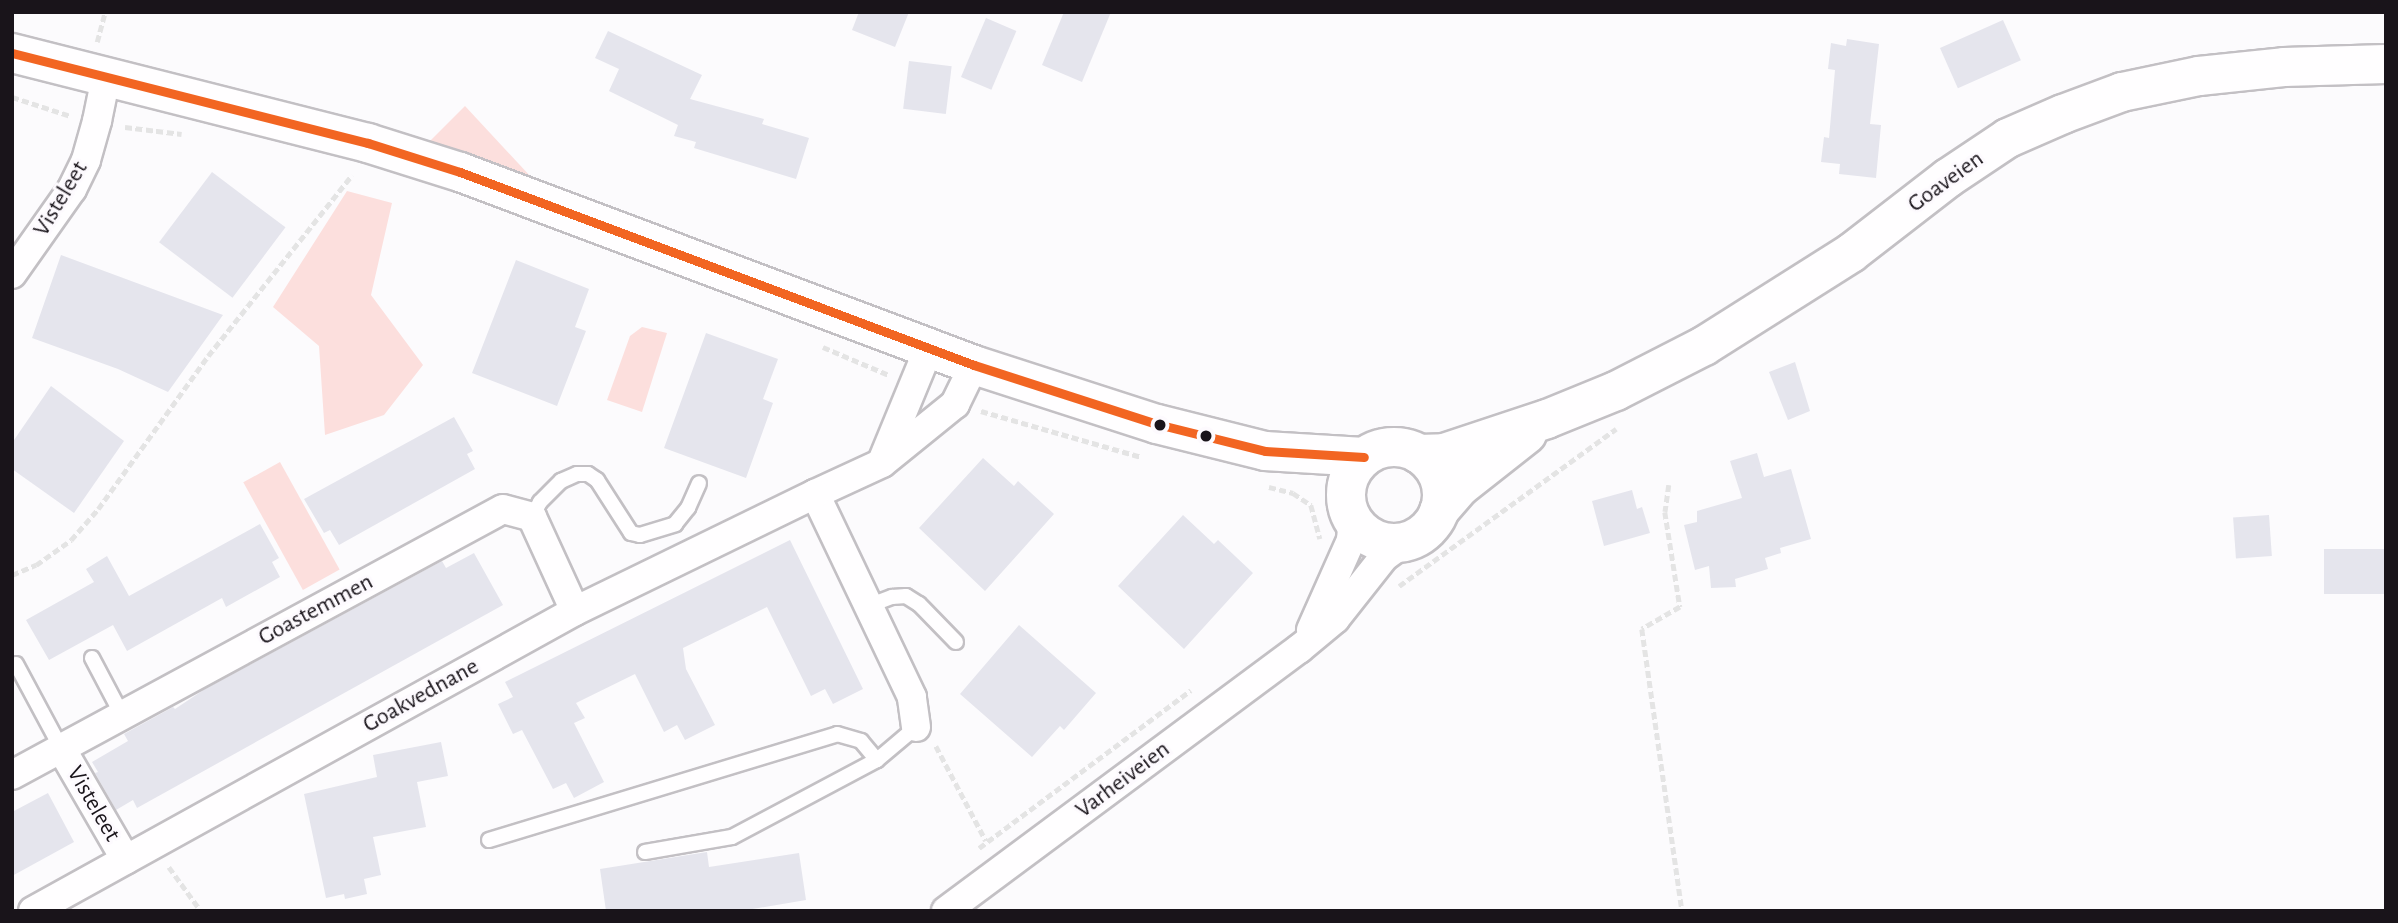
<!DOCTYPE html>
<style>
body{margin:0}
#map{position:relative;width:2398px;height:923px;overflow:hidden;background:#fcfbfd;font-family:"Alegreya Sans",sans-serif}
div>[style]{position:absolute}
.green>*{inset:0;background:#fcdfdd;transform-origin:0 0}
.building>*{inset:0;background:#e5e5ed;transform-origin:0 0}
.path>*{height:4.5px;margin-top:-2.25px;transform-origin:0;background:repeating-linear-gradient(90deg,#e4e4e4 0 7px,transparent 0 10.5px)}
.roads{filter:drop-shadow(2px 0 #c3c0c4) drop-shadow(-2px 0 #c3c0c4) drop-shadow(0 2px #c3c0c4) drop-shadow(0 -2px #c3c0c4)}
.lane>*{height:14px;margin:-7px;padding:0 7px;transform-origin:7px;border-radius:7px;background:#fffeff}
.street>*{height:28px;margin:-14px;padding:0 14px;transform-origin:14px;border-radius:14px;background:#fffeff}
.secondary>*{height:38px;margin:-19px;padding:0 19px;transform-origin:19px;border-radius:19px;background:#fffeff}
.secondary>.ring{margin:-19px;padding:0;box-sizing:content-box;background:none;border:38px solid #fffeff;border-radius:50%}
.bus-1>*{height:9px;margin:-4.5px;padding:0 4.5px;transform-origin:4.5px;border-radius:4.5px;background:#f26522}
.dots>*{width:19px;height:19px;translate:-50% -50%;box-sizing:border-box;border:4px solid #fdfafe;border-radius:50%}
span{translate:-50% -50%;white-space:nowrap;text-align:center;line-height:1.15;-webkit-text-stroke:6px #fdfafe;paint-order:stroke}
.street-label{font-size:24px;color:#19141a}
.frame{position:absolute;inset:0;border:14px solid #19141a;pointer-events:none}
</style>
<div id="map">
<div class="green">
<i style="clip-path:polygon(465px 106px,558px 206px,414px 157px)"></i>
<i style="clip-path:polygon(347px 191px,392px 203px,371px 295px,423px 365px,384px 415px,325px 435px,319px 346px,273px 307px)"></i>
<i style="clip-path:polygon(642px 327px,667px 333px,642px 412px,607px 400px,630px 336px)"></i>
<i style="left:280px;top:462px;width:123px;height:42px;rotate:61deg"></i>
</div>
<div class="building">
<i style="clip-path:polygon(859px 12px,909px 12px,895px 47px,852px 30px)"></i>
<i style="clip-path:polygon(1064px 12px,1111px 12px,1082px 82px,1042px 65px)"></i>
<i style="left:986px;top:18px;width:33px;height:64px;rotate:23deg"></i>
<i style="left:2003px;top:20px;width:44px;height:69px;rotate:66deg"></i>
<i style="clip-path:polygon(608px 31px,702px 75px,690px 99px,764px 119px,762px 124px,809px 138px,796px 179px,694px 148px,696px 142px,674px 136px,678px 125px,609px 91px,619px 69px,595px 58px)"></i>
<i style="clip-path:polygon(1847px 39px,1879px 44px,1870px 124px,1881px 125px,1876px 178px,1839px 174px,1840px 164px,1821px 162px,1824px 137px,1829px 138px,1835px 70px,1828px 69px,1831px 43px,1846px 46px)"></i>
<i style="left:909px;top:61px;width:43px;height:48px;rotate:7deg"></i>
<i style="left:212px;top:172px;width:92px;height:88px;rotate:37deg"></i>
<i style="clip-path:polygon(61px 255px,223px 315px,168px 392px,118px 369px,32px 338px)"></i>
<i style="clip-path:polygon(516px 260px,589px 289px,575px 327px,586px 331px,557px 406px,472px 373px)"></i>
<i style="clip-path:polygon(706px 333px,778px 359px,763px 399px,773px 403px,746px 478px,664px 448px)"></i>
<i style="clip-path:polygon(1795px 362px,1810px 411px,1788px 420px,1769px 372px)"></i>
<i style="clip-path:polygon(51px 386px,124px 441px,74px 513px,12px 469px,12px 443px)"></i>
<i style="clip-path:polygon(454px 417px,473px 451px,467px 454px,475px 469px,339px 545px,330px 530px,324px 533px,304px 499px)"></i>
<i style="clip-path:polygon(1757px 453px,1764px 477px,1791px 469px,1811px 539px,1780px 548px,1781px 553px,1765px 558px,1768px 569px,1735px 579px,1736px 587px,1711px 588px,1709px 566px,1695px 570px,1684px 525px,1697px 522px,1697px 511px,1742px 498px,1730px 461px)"></i>
<i style="clip-path:polygon(983px 458px,1014px 486px,1018px 481px,1054px 514px,985px 591px,919px 528px)"></i>
<i style="clip-path:polygon(1632px 490px,1637px 509px,1642px 507px,1650px 533px,1604px 546px,1592px 501px)"></i>
<i style="clip-path:polygon(1183px 515px,1214px 544px,1218px 540px,1253px 573px,1184px 649px,1118px 586px)"></i>
<i style="left:2269px;top:515px;width:41px;height:36px;rotate:86deg"></i>
<i style="clip-path:polygon(260px 524px,279px 558px,272px 562px,280px 577px,226px 607px,222px 598px,127px 651px,113px 625px,49px 660px,26px 620px,94px 582px,86px 569px,107px 556px,129px 596px)"></i>
<i style="clip-path:polygon(790px 540px,863px 689px,833px 704px,825px 689px,811px 696px,767px 607px,683px 648px,686px 669px,715px 725px,685px 740px,677px 725px,664px 732px,635px 674px,576px 703px,585px 718px,574px 723px,604px 782px,574px 798px,566px 783px,553px 789px,522px 730px,513px 734px,498px 704px,513px 697px,505px 682px)"></i>
<i style="left:2324px;top:549px;width:62px;height:45px"></i>
<i style="clip-path:polygon(474px 553px,503px 605px,137px 808px,133px 800px,116px 810px,95px 773px,98px 772px,92px 762px,128px 741px,124px 734px,173px 707px,175px 709px,205px 689px,442px 561px,446px 568px)"></i>
<i style="clip-path:polygon(1019px 625px,1096px 693px,1064px 730px,1060px 726px,1032px 757px,960px 694px)"></i>
<i style="clip-path:polygon(441px 742px,448px 776px,417px 782px,426px 827px,373px 837px,381px 875px,364px 879px,367px 894px,345px 899px,344px 894px,326px 898px,304px 794px,377px 777px,373px 755px)"></i>
<i style="clip-path:polygon(48px 793px,74px 842px,12px 876px,12px 812px)"></i>
<i style="clip-path:polygon(707px 852px,709px 867px,799px 853px,806px 900px,741px 911px,606px 911px,600px 869px)"></i>
</div>
<div class="path">
<i style="left:97px;top:42px;width:31px;rotate:-75deg"></i>
<i style="left:12px;top:97px;width:62px;rotate:17.9deg"></i>
<i style="left:125px;top:127px;width:57px;rotate:7deg"></i>
<i style="left:823px;top:347px;width:72px;rotate:23deg"></i>
<i style="left:981px;top:411px;width:166px;rotate:16deg"></i>
<i style="left:1669px;top:485px;width:27px;rotate:98deg"></i>
<i style="left:1665px;top:512px;width:96px;rotate:81deg"></i>
<i style="left:1680px;top:607px;width:44px;rotate:149.9deg"></i>
<i style="left:1642px;top:629px;width:285px;rotate:81.9deg"></i>
<i style="left:1269px;top:487px;width:25px;rotate:14deg"></i>
<i style="left:1293px;top:493px;width:22px;rotate:34deg"></i>
<i style="left:1311px;top:505px;width:35px;rotate:75deg"></i>
<i style="left:12px;top:575px;width:26px;rotate:-23deg"></i>
<i style="left:36px;top:565px;width:43px;rotate:-35.5deg"></i>
<i style="left:71px;top:540px;width:41px;rotate:-48.9deg"></i>
<i style="left:98px;top:509px;width:188px;rotate:-54.3deg"></i>
<i style="left:208px;top:356px;width:231px;rotate:-51.5deg"></i>
<i style="left:1399px;top:586px;width:268px;rotate:-35.9deg"></i>
<i style="left:936px;top:746px;width:107px;rotate:62.2deg"></i>
<i style="left:979px;top:848px;width:264px;rotate:-36.7deg"></i>
<i style="left:169px;top:867px;width:54px;rotate:54deg"></i>
</div>
<div class="roads">
<div class="lane">
<i style="left:532px;top:517px;width:17px;rotate:-62deg"></i>
<i style="left:540px;top:502px;width:30px;rotate:-45deg"></i>
<i style="left:561px;top:481px;width:17px;rotate:-24deg"></i>
<i style="left:577px;top:474px;width:11px"></i>
<i style="left:588px;top:474px;width:11px;rotate:34deg"></i>
<i style="left:597px;top:480px;width:63px;rotate:57.3deg"></i>
<i style="left:631px;top:533px;width:9px;rotate:13deg"></i>
<i style="left:640px;top:535px;width:37px;rotate:-17deg"></i>
<i style="left:675px;top:524px;width:21px;rotate:-51deg"></i>
<i style="left:688px;top:508px;width:27px;rotate:-66deg"></i>
<i style="left:868px;top:606px;width:26px;rotate:-21deg"></i>
<i style="left:892px;top:597px;width:14px;rotate:-4deg"></i>
<i style="left:906px;top:596px;width:15px;rotate:32deg"></i>
<i style="left:919px;top:604px;width:53px;rotate:45.8deg"></i>
<i style="left:92px;top:658px;width:64px;rotate:62.2deg"></i>
<i style="left:16px;top:664px;width:95px;rotate:61.8deg"></i>
<i style="left:489px;top:840px;width:364px;rotate:-16.9deg"></i>
<i style="left:837px;top:734px;width:25px;rotate:16deg"></i>
<i style="left:861px;top:741px;width:25px;rotate:50deg"></i>
<i style="left:645px;top:852px;width:88px;rotate:-9.8deg"></i>
<i style="left:732px;top:837px;width:164px;rotate:-28deg"></i>
<i style="left:877px;top:760px;width:51px;rotate:-40.2deg"></i>
</div>
<div class="street">
<i style="left:12px;top:274px;width:104px;rotate:-54.8deg"></i>
<i style="left:72px;top:189px;width:32px;rotate:-64deg"></i>
<i style="left:86px;top:160px;width:41px;rotate:-74.2deg"></i>
<i style="left:97px;top:121px;width:45px;rotate:-78.4deg"></i>
<i style="left:884px;top:457px;width:118px;rotate:-67.6deg"></i>
<i style="left:1311px;top:630px;width:98px;rotate:-66deg"></i>
<i style="left:1351px;top:540px;width:21px;rotate:-85deg"></i>
<i style="left:916px;top:727px;width:30px;rotate:-98deg"></i>
<i style="left:912px;top:697px;width:225px;rotate:-115.5deg"></i>
<i style="left:815px;top:494px;width:74px;rotate:-24.8deg"></i>
<i style="left:882px;top:463px;width:94px;rotate:-38.9deg"></i>
<i style="left:955px;top:404px;width:43px;rotate:-64deg"></i>
<i style="left:61px;top:748px;width:129px;rotate:59.9deg"></i>
<i style="left:12px;top:775px;width:558px;rotate:-28.45deg"></i>
<i style="left:503px;top:509px;width:30px;rotate:15deg"></i>
<i style="left:532px;top:517px;width:103px;rotate:65.4deg"></i>
<i style="left:33px;top:911px;width:619px;rotate:-28.96deg"></i>
<i style="left:575px;top:611px;width:267px;rotate:-26deg"></i>
<i style="left:946px;top:911px;width:440px;rotate:-36.6deg"></i>
<i style="left:1299px;top:649px;width:47px;rotate:-39.8deg"></i>
<i style="left:1335px;top:619px;width:79px;rotate:-51.7deg"></i>
<i style="left:1384px;top:557px;width:24px;rotate:-36deg"></i>
</div>
<div class="secondary">
<i style="left:12px;top:53px;width:367px;rotate:14.2deg"></i>
<i style="left:368px;top:143px;width:96px;rotate:17.5deg"></i>
<i style="left:460px;top:172px;width:549px;rotate:20.58deg"></i>
<i style="left:974px;top:365px;width:192px;rotate:17.9deg"></i>
<i style="left:1157px;top:424px;width:111px;rotate:14deg"></i>
<i style="left:1265px;top:451px;width:99px;rotate:3.5deg"></i>
<i class="ring" style="left:1346px;top:447px;width:58px;height:58px"></i>
<i style="left:1419px;top:454px;width:25px;rotate:-2deg"></i>
<i style="left:1444px;top:453px;width:108px;rotate:-18.3deg"></i>
<i style="left:1547px;top:419px;width:74px;rotate:-22.1deg"></i>
<i style="left:1616px;top:391px;width:99px;rotate:-27.1deg"></i>
<i style="left:1704px;top:346px;width:174px;rotate:-32.3deg"></i>
<i style="left:1851px;top:253px;width:123px;rotate:-37.7deg"></i>
<i style="left:1948px;top:178px;width:72px;rotate:-33.7deg"></i>
<i style="left:2008px;top:138px;width:60px;rotate:-23.6deg"></i>
<i style="left:2063px;top:114px;width:63px;rotate:-20.4deg"></i>
<i style="left:2122px;top:92px;width:79px;rotate:-11.7deg"></i>
<i style="left:2199px;top:76px;width:85px;rotate:-6deg"></i>
<i style="left:2284px;top:67px;width:102px;rotate:-1.7deg"></i>
<i style="left:1439px;top:511px;width:33px;rotate:-49deg"></i>
<i style="left:1461px;top:486px;width:84px;rotate:-38.2deg"></i>
</div>
</div>
<div class="bus-1">
<i style="left:12px;top:53px;width:367px;rotate:14.2deg"></i>
<i style="left:368px;top:143px;width:96px;rotate:17.5deg"></i>
<i style="left:460px;top:172px;width:549px;rotate:20.58deg"></i>
<i style="left:974px;top:365px;width:192px;rotate:17.9deg"></i>
<i style="left:1157px;top:424px;width:111px;rotate:14deg"></i>
<i style="left:1265px;top:451px;width:99px;rotate:3.5deg"></i>
</div>
<div class="dots">
<i style="left:1160px;top:425px;background:#19141a"></i>
<i style="left:1206px;top:436px;background:#19141a"></i>
</div>
<div class="street-label">
<span style="left:1946px;top:182px;rotate:-36deg">Goaveien</span>
<span style="left:61px;top:199px;rotate:-59deg">Visteleet</span>
<span style="left:316px;top:610px;rotate:-28deg">Goastemmen</span>
<span style="left:421px;top:696px;rotate:-29deg">Goakvednane</span>
<span style="left:1123px;top:780px;rotate:-37deg">Varheiveien</span>
<span style="left:93px;top:804px;rotate:60deg">Visteleet</span>
</div>
<div class="frame"></div>
</div>
